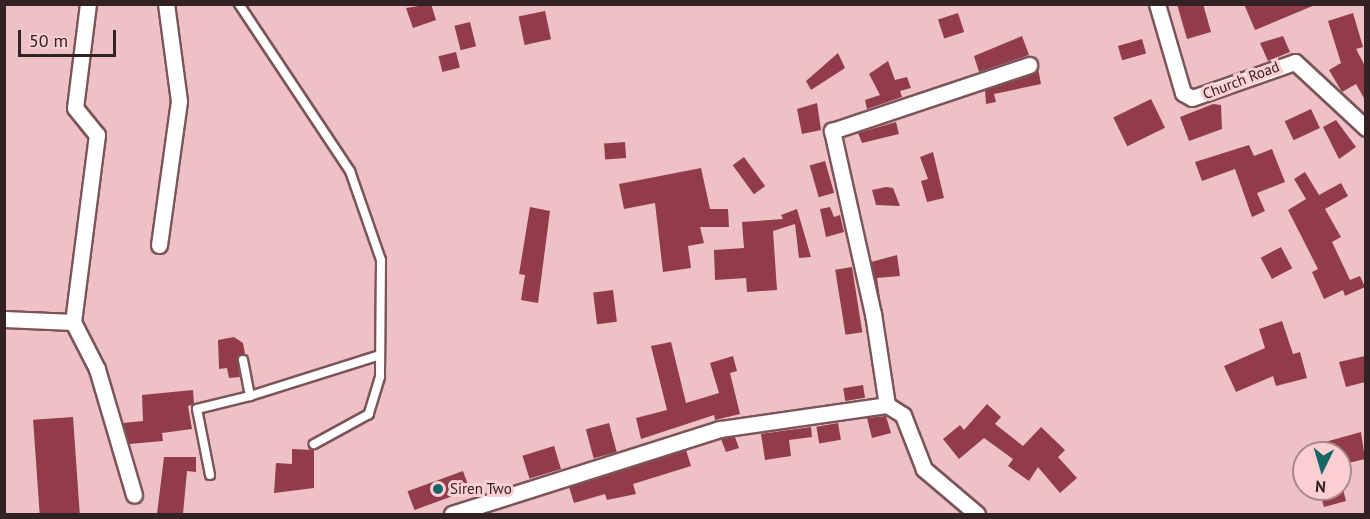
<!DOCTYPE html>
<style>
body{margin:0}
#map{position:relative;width:1370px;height:519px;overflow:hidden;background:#edc1c5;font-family:"PT Sans",sans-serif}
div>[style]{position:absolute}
.building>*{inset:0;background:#923c49;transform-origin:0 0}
.roads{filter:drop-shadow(2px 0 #7b5559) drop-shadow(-2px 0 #7b5559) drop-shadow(0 2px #7b5559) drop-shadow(0 -2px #7b5559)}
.service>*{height:8px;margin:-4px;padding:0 4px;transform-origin:4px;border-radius:4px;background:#fff}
.minor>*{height:15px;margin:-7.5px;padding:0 7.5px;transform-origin:7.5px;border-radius:7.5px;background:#fff}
.dots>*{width:16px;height:16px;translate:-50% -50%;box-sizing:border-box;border:3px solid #fbced1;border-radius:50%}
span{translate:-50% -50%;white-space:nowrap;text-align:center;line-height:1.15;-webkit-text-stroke:6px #fbced1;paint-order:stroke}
.street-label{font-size:15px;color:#322223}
.poi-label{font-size:15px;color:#322223}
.left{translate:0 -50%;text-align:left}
.frame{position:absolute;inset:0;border:6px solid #322223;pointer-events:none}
.north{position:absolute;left:1292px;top:441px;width:60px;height:60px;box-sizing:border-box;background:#fbced1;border:2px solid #ab898b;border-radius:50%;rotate:185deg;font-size:16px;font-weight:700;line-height:24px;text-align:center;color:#322223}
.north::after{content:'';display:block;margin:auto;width:21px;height:27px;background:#186665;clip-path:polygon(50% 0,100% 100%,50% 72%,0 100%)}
.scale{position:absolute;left:18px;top:30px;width:98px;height:27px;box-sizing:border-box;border:3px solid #322223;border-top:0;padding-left:8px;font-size:18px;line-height:21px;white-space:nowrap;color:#322223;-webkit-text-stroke:4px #fbced1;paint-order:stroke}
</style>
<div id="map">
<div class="building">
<i style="clip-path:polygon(431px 4px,436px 20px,413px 28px,406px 8px)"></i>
<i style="clip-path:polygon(1177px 4px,1203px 4px,1211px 32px,1187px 39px)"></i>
<i style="clip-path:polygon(1244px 4px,1315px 4px,1315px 5px,1255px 30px)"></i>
<i style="left:545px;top:11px;width:29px;height:27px;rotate:78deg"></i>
<i style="left:958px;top:13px;width:20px;height:21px;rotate:72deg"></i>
<i style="clip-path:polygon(1353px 13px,1363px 47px,1356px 49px,1365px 66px,1365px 100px,1356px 84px,1342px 92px,1329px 70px,1341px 63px,1328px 21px)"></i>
<i style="left:470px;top:22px;width:25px;height:16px;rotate:76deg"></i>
<i style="clip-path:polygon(1022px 36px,1029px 55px,979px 72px,974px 56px)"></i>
<i style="clip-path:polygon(1283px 36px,1290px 52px,1268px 61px,1260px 43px)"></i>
<i style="left:1142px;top:39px;width:15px;height:25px;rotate:74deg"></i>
<i style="left:456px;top:52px;width:16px;height:18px;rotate:76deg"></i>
<i style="clip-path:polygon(838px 53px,845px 68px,811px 90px,806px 81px)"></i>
<i style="clip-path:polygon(888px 61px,895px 80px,907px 77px,911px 88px,900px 91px,902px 97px,867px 109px,865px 100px,880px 95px,869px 74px)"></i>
<i style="clip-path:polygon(1038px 68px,1041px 84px,994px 94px,996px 102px,986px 104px,985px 90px)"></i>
<i style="left:1151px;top:99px;width:32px;height:42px;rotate:64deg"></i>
<i style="clip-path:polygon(817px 103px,821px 130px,802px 134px,797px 109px)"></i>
<i style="clip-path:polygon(1213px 104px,1221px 105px,1222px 129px,1189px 141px,1180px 117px)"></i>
<i style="left:1311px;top:109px;width:21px;height:29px;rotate:65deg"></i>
<i style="clip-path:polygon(1336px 120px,1356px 147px,1339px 159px,1323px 127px)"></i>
<i style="clip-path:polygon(896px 122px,899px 134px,862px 143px,858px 133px)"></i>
<i style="left:625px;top:142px;width:16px;height:21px;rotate:86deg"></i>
<i style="clip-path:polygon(1249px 145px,1254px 156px,1272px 149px,1285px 182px,1257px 193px,1265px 211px,1252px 217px,1235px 169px,1202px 181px,1195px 162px)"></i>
<i style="clip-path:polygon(933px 152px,944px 198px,927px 202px,921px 181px,928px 179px,920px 157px)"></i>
<i style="left:744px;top:157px;width:36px;height:14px;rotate:54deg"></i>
<i style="left:825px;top:161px;width:33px;height:16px;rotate:74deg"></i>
<i style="clip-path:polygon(701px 168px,710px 209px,728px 209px,729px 227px,700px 227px,704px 243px,688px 246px,691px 268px,663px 272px,655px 203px,624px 209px,619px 184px)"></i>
<i style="clip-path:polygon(1305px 172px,1319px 195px,1341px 183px,1348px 196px,1325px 209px,1341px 237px,1332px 242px,1350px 280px,1360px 276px,1365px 287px,1345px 296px,1343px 290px,1324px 299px,1312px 272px,1318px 269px,1288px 210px,1306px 199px,1294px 179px)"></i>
<i style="clip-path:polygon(886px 187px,893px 188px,900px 206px,876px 205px,872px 190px)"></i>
<i style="clip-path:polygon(530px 207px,550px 211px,538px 303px,521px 300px,525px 275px,519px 274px)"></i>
<i style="clip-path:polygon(830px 207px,834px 217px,840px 215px,844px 232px,826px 237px,820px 209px)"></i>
<i style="clip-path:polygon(797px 209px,811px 257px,799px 258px,795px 224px,773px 231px,777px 290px,747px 292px,746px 278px,715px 280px,714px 250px,744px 248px,742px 222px,783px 219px,781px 215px)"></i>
<i style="left:1281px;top:247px;width:24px;height:23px;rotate:62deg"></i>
<i style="clip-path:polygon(897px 255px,900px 276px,877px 278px,881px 305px,871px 262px)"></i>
<i style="left:852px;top:267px;width:66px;height:17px;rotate:81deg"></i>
<i style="left:613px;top:290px;width:32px;height:20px;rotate:83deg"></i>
<i style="clip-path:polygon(1282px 321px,1293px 354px,1300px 352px,1307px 378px,1276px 386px,1273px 376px,1236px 392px,1224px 366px,1265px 348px,1259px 329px)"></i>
<i style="clip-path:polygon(234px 337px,243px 343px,245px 354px,237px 359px,240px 377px,229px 378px,227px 368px,219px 369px,218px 340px)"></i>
<i style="clip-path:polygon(671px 342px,686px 403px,719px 393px,710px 363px,733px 356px,737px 371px,730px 373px,740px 414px,715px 420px,714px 415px,641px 439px,636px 418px,667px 410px,651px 346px)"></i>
<i style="clip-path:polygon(1365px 356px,1365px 382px,1346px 387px,1339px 362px)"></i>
<i style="left:863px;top:385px;width:13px;height:20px;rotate:81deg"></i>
<i style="clip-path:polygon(193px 390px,194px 404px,188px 406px,192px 429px,162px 433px,163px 441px,129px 444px,123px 423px,143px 421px,142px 395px)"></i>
<i style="clip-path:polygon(987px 404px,1001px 417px,995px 424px,1023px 446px,1041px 427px,1065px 450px,1058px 457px,1077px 478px,1060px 493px,1038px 467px,1029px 481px,1008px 466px,1013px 459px,984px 438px,959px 459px,943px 439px,960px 425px,964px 430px)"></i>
<i style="clip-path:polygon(886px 416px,891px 433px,872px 438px,867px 418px)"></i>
<i style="left:73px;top:417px;width:97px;height:40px;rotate:86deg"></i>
<i style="left:609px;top:423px;width:30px;height:24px;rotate:75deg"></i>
<i style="left:838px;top:423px;width:17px;height:22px;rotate:80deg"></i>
<i style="clip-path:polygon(811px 427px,812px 437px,789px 440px,791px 456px,765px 460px,761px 434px)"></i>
<i style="clip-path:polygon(1361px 432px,1365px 459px,1340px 465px,1340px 453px,1328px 453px,1325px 442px)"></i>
<i style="clip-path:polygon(735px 437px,739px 448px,726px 452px,721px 439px)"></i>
<i style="left:554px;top:446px;width:24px;height:33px;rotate:73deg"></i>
<i style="clip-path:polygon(292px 449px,314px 450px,314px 488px,274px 493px,276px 463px,292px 464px)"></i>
<i style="clip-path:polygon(686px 450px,691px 466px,633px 484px,636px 494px,607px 500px,605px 494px,574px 503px,569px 487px)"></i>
<i style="clip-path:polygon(164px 457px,196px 457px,196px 472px,187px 471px,183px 514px,157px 514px)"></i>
<i style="left:463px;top:471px;width:20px;height:59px;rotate:70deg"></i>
<i style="clip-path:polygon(1319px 489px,1343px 489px,1346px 501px,1324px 507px)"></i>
</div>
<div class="roads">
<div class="service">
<i style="left:239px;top:4px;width:201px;rotate:56.4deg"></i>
<i style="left:350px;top:171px;width:94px;rotate:70.8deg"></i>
<i style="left:381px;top:260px;width:117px;rotate:90.5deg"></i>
<i style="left:380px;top:377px;width:39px;rotate:107deg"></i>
<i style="left:369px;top:414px;width:63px;rotate:151.4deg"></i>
<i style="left:243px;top:360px;width:37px;rotate:79deg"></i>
<i style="left:250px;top:396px;width:136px;rotate:-17.5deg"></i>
<i style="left:210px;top:475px;width:67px;rotate:-101.1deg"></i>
<i style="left:197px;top:409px;width:55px;rotate:-13.8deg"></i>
</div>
<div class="minor">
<i style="left:1157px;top:4px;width:93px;rotate:73.7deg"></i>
<i style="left:1183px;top:93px;width:10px;rotate:29deg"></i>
<i style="left:1192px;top:98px;width:109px;rotate:-19.3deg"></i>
<i style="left:1295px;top:62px;width:97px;rotate:42.9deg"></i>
<i style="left:159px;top:245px;width:145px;rotate:-82.1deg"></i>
<i style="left:179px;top:101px;width:98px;rotate:-97.6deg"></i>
<i style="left:4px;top:319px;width:69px;rotate:2.5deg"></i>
<i style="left:73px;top:322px;width:53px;rotate:62.9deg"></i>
<i style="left:97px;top:369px;width:131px;rotate:73.6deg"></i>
<i style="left:73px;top:322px;width:189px;rotate:-82.7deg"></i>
<i style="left:97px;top:135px;width:35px;rotate:-129deg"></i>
<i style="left:75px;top:108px;width:105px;rotate:-82.9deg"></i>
<i style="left:452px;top:514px;width:281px;rotate:-17.6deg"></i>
<i style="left:720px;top:429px;width:169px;rotate:-8.2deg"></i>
<i style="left:977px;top:514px;width:70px;rotate:-139.7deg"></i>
<i style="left:924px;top:469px;width:58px;rotate:-111.3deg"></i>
<i style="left:903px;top:415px;width:19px;rotate:-148deg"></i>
<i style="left:887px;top:405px;width:92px;rotate:-98.7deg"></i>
<i style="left:873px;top:314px;width:188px;rotate:-102.6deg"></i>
<i style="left:832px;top:131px;width:208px;rotate:-18.5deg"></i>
</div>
</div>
<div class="dots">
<i style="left:438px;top:489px;background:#186665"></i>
</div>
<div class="street-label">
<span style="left:1241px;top:80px;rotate:-21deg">Church Road</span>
</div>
<div class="poi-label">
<span class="left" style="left:450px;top:489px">Siren Two</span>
</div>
<div class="frame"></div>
<div class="north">N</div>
<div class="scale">50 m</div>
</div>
